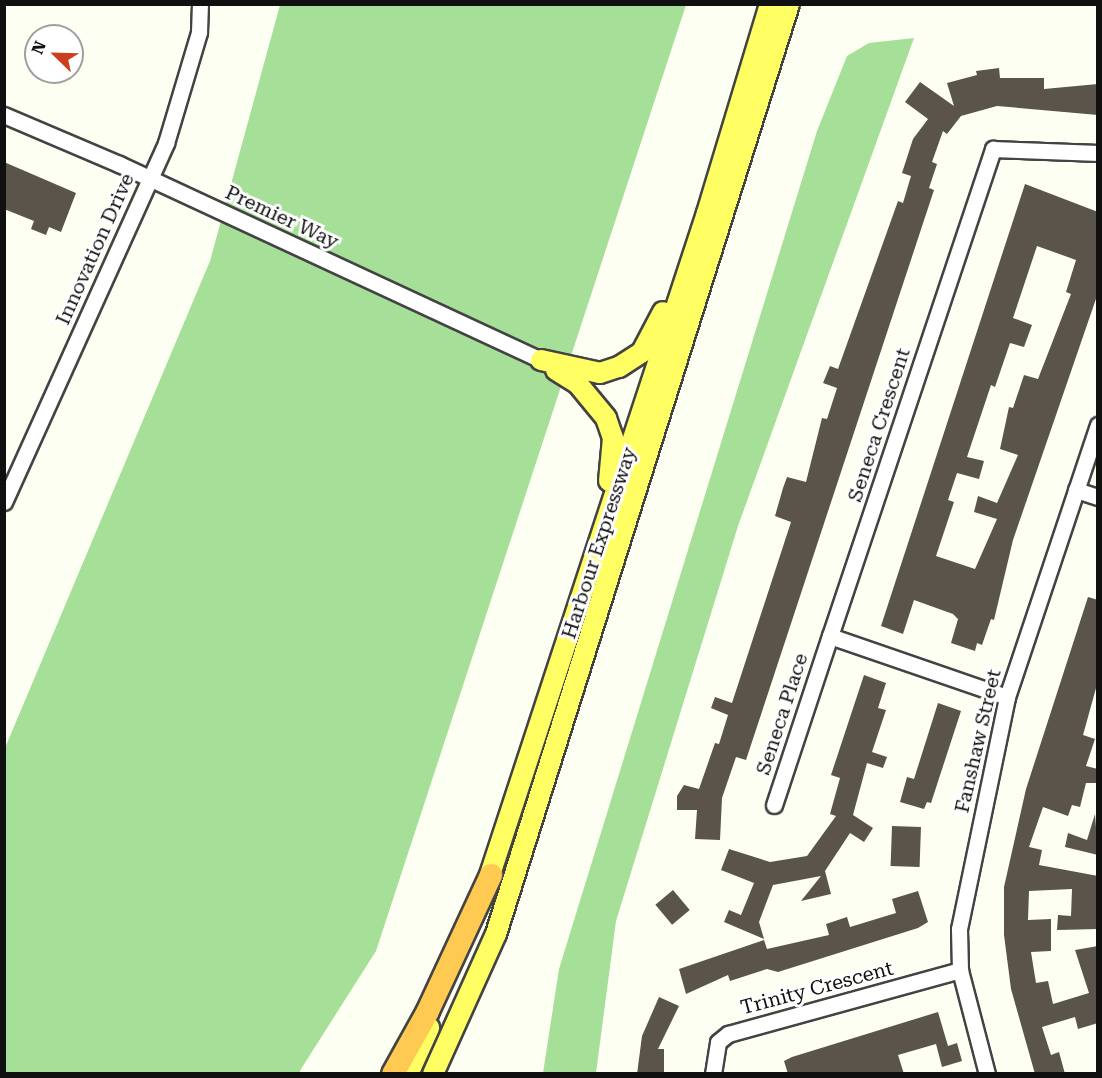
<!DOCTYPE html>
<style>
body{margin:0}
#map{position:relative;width:1102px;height:1078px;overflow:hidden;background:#fefff3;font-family:"Roboto Serif",serif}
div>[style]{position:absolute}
.forest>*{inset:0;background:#a6df97}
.building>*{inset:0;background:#5a544b;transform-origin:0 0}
.roads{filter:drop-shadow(2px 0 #434343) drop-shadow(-2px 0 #434343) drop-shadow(0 2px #434343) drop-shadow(0 -2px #434343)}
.minor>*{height:15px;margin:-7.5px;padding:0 7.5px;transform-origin:7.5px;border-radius:7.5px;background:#fff}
.major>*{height:20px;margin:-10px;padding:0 10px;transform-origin:10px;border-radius:10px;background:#fffe63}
.highway>*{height:22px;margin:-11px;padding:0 11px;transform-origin:11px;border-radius:11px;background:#feca52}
span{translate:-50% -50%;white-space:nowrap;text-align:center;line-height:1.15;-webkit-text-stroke:6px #fff;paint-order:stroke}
.street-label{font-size:20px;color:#101010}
.frame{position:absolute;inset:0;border:6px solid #101010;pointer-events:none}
.north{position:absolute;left:24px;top:24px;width:60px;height:60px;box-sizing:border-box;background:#fff;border:2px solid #9f9f9f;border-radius:50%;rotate:293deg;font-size:16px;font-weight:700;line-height:24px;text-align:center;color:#101010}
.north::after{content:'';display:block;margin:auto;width:21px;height:27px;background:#cc3e1c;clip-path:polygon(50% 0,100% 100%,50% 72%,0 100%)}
</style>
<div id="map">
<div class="forest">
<i style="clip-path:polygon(280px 5px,686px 5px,376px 951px,301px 1069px,299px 1074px,5px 1074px,5px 748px,210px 261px)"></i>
<i style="clip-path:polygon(914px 38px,738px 526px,616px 921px,596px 1073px,543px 1073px,559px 969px,817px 131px,847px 56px,869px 43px)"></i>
</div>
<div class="building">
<i style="clip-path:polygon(999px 68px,1000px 78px,1044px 78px,1044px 89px,1098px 84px,1098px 115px,997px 106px,961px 116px,947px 134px,943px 131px,932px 162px,937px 164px,929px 188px,934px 190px,746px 760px,736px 757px,722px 798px,720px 840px,695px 839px,697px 810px,677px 810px,677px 796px,684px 785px,699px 789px,715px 743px,719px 744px,728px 715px,711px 708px,715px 697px,732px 703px,791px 522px,775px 516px,783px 488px,787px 477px,806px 482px,822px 418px,827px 419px,837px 388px,823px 383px,830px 366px,838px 369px,898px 201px,903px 203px,911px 176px,902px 173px,913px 139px,928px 119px,905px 102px,920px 82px,954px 106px,947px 83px,977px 75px,976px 71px)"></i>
<i style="clip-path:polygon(4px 162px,76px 193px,61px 232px,49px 227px,46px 235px,31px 229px,34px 221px,4px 209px)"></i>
<i style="clip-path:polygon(evenodd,1025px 184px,1098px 212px,1098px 293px,1013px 540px,994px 620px,991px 619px,982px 645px,977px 643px,975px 651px,951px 643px,958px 619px,953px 614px,914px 600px,903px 634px,881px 626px,1025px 184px,1037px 246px,1076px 260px,1066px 292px,1071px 294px,1038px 379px,1024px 375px,1013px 408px,1009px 407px,1000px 449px,1018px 455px,997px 503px,978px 496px,974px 512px,997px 519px,975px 569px,936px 556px,954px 502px,948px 500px,957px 473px,979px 479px,984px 461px,967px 457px,991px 385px,995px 387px,1010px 343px,1024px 347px,1032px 325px,1013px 318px,1037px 246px)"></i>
<i style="clip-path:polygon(1088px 597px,1098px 600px,1098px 681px,1083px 735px,1095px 739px,1086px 766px,1098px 769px,1098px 783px,1086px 783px,1080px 807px,1072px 805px,1068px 816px,1043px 807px,1029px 847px,1042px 850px,1039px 865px,1098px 876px,1098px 929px,1057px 930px,1058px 915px,1071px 916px,1072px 889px,1029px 891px,1028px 920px,1051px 919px,1051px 951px,1031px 952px,1036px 983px,1048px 981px,1053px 1004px,1089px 993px,1075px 950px,1098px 946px,1098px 1023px,1078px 1029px,1075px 1017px,1042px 1027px,1051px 1055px,1059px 1052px,1065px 1074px,1035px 1074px,1011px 989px,1004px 935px,1004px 887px,1026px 789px)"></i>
<i style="clip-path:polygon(864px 675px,886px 683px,878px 708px,886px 710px,872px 752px,887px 757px,883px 768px,867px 763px,853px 815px,873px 828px,864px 842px,850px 833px,825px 871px,831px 894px,801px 901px,821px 876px,773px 885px,759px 922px,764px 939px,724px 922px,729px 910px,741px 915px,754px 883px,721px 870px,729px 849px,770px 862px,807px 856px,836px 816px,830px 814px,840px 778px,831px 775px)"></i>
<i style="clip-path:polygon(938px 703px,961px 711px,931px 803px,927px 802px,924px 809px,900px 802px,907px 777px,914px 779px)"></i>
<i style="clip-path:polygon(1095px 814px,1098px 855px,1065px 847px,1068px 833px,1087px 840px)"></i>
<i style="left:892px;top:826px;width:29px;height:40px;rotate:2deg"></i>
<i style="left:673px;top:890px;width:26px;height:23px;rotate:50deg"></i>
<i style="clip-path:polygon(918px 891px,928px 922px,918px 928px,778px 972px,767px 969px,730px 981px,728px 975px,686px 994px,679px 969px,764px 940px,767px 949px,829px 935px,826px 924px,847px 917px,850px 927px,896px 913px,892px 899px)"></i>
<i style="clip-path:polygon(659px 997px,679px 1006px,658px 1049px,664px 1049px,664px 1074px,637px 1074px,642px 1036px)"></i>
<i style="clip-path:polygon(938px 1012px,948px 1046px,957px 1043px,962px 1061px,942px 1067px,936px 1044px,898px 1055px,904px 1074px,788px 1074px,784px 1061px,792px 1057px)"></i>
</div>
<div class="roads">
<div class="minor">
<i style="left:4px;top:115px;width:125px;rotate:23.1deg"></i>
<i style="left:119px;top:164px;width:465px;rotate:24.9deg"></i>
<i style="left:1076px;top:490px;width:23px;rotate:18deg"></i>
<i style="left:4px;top:502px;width:394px;rotate:-65.7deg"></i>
<i style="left:166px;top:143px;width:116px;rotate:-73.4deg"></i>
<i style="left:199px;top:32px;width:28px;rotate:-88deg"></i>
<i style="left:1007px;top:697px;width:187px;rotate:-161deg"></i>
<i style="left:830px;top:636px;width:514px;rotate:-71.49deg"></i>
<i style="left:993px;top:149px;width:105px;rotate:2.2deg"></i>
<i style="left:774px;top:805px;width:178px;rotate:-71.7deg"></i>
<i style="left:713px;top:1074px;width:32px;rotate:-81deg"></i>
<i style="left:718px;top:1042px;width:13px;rotate:-39deg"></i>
<i style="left:728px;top:1034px;width:241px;rotate:-15.4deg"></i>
<i style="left:987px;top:1074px;width:107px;rotate:-104.6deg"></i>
<i style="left:960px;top:970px;width:41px;rotate:-91.4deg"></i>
<i style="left:959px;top:929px;width:237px;rotate:-78.3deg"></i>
<i style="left:1007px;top:697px;width:287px;rotate:-71.5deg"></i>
</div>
<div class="major">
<i style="left:541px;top:360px;width:60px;rotate:12.4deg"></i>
<i style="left:600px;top:373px;width:20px;rotate:-18deg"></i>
<i style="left:619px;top:367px;width:27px;rotate:-33deg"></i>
<i style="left:642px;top:352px;width:45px;rotate:-62.3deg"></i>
<i style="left:556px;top:370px;width:26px;rotate:32deg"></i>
<i style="left:578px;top:384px;width:44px;rotate:50.5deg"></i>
<i style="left:606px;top:418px;width:21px;rotate:71deg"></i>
<i style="left:613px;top:438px;width:43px;rotate:95.3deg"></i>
<i style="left:485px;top:890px;width:712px;rotate:-71.84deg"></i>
<i style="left:707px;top:213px;width:218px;rotate:-73.2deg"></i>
<i style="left:408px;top:1074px;width:51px;rotate:-65.5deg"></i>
<i style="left:433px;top:1074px;width:154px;rotate:-65.8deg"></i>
<i style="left:496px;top:934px;width:975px;rotate:-72.51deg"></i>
</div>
<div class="highway">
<i style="left:393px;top:1074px;width:72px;rotate:-60.9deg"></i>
<i style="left:428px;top:1011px;width:150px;rotate:-65.1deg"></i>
</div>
</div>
<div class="street-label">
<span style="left:282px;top:217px;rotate:25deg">Premier Way</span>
<span style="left:95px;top:249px;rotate:-66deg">Innovation Drive</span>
<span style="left:879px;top:425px;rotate:-72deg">Seneca Crescent</span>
<span style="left:599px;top:543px;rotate:-72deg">Harbour Expressway</span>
<span style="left:782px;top:714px;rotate:-72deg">Seneca Place</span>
<span style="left:978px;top:741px;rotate:-77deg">Fanshaw Street</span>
<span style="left:817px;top:988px;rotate:-15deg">Trinity Crescent</span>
</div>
<div class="frame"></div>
<div class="north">N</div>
</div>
